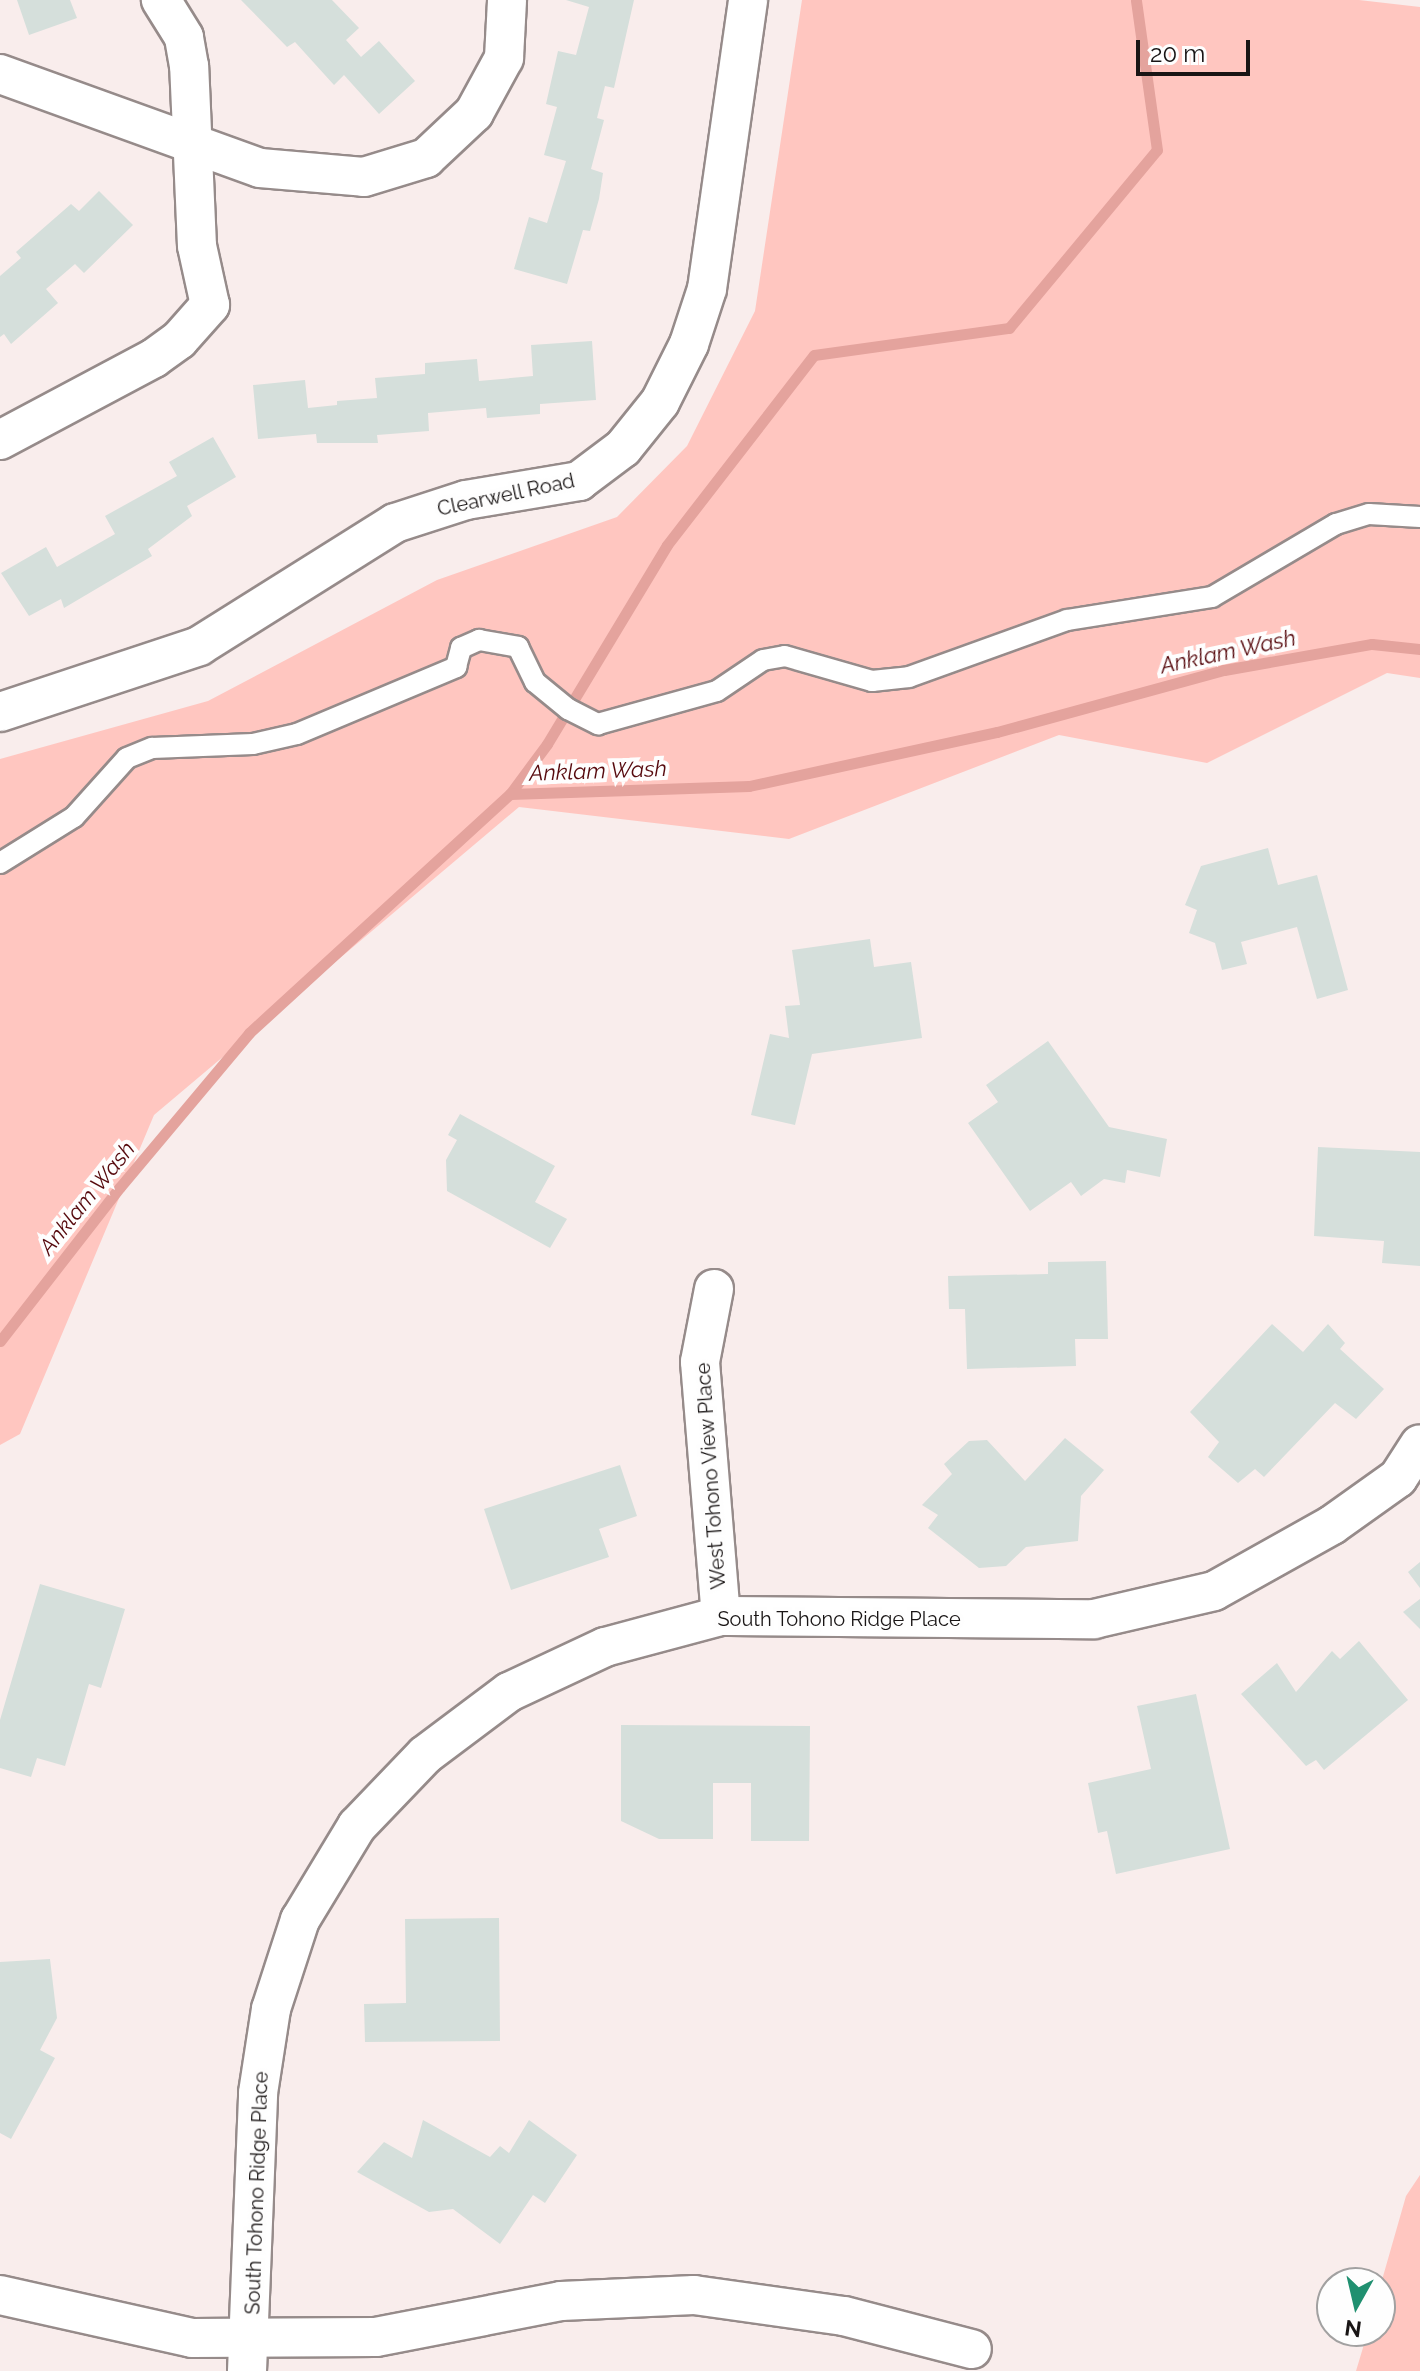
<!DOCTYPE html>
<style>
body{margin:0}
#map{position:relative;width:1420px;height:2371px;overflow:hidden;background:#f9edec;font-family:Raleway,sans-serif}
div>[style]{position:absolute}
.green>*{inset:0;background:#ffc6c0}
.stream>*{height:11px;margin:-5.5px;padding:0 5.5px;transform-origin:5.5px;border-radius:5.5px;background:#e4a39d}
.building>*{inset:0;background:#d5dfdb}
.roads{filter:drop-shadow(2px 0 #968b8a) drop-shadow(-2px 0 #968b8a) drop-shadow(0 2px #968b8a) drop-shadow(0 -2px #968b8a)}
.lane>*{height:20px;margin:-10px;padding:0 10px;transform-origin:10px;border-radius:10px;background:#fff}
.street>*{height:38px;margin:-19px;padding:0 19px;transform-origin:19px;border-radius:19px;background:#fff}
span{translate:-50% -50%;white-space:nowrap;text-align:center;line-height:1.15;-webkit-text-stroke:8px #fefefe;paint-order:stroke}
.street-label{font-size:20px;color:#191515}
.water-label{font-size:22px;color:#56090d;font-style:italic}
.north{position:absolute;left:1316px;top:2267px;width:80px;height:80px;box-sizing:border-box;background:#fefefe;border:2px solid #a2a1a1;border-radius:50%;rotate:188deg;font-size:22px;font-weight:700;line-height:32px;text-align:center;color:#191515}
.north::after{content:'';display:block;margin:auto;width:28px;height:36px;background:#209070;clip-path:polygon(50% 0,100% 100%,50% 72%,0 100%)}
.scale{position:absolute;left:1136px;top:40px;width:114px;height:36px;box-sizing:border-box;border:4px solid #191515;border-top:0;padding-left:10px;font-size:24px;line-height:28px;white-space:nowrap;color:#191515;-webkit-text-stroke:6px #fefefe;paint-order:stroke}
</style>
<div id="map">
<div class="green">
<i style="clip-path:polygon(802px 0,1359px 0,1420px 7px,1420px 678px,1387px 673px,1207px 763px,1059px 735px,789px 839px,519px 807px,154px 1115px,20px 1434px,0 1445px,0 759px,208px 701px,437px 580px,617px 517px,687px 446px,755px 311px)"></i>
<i style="clip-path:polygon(1420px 2175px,1420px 2371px,1356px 2371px,1368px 2331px,1380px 2331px,1380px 2287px,1406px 2196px)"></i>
</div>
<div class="stream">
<i style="left:510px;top:794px;width:62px;rotate:-53.5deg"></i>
<i style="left:547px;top:744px;width:232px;rotate:-58.9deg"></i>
<i style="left:667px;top:545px;width:240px;rotate:-52.3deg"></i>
<i style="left:814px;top:355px;width:197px;rotate:-7.9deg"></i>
<i style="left:1009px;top:328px;width:231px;rotate:-50.3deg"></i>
<i style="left:1157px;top:150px;width:151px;rotate:-98deg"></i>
<i style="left:0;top:1341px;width:195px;rotate:-52.1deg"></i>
<i style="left:120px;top:1187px;width:201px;rotate:-50deg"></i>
<i style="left:249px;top:1033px;width:354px;rotate:-42.5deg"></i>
<i style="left:510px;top:794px;width:239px;rotate:-1.9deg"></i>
<i style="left:749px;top:786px;width:254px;rotate:-12.3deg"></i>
<i style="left:997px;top:732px;width:235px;rotate:-15.3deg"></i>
<i style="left:1224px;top:670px;width:150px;rotate:-10deg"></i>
<i style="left:1372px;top:644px;width:48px;rotate:5.9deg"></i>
</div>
<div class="building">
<i style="clip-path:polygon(17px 0,70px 0,77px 18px,29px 35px)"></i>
<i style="clip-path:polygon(241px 0,332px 0,359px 28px,346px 40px,361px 57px,379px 41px,415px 81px,379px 114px,344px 75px,334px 85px,295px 42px,287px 47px)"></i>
<i style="clip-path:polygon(566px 0,634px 0,614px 88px,605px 86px,597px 118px,604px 120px,591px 169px,603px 173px,599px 199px,590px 231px,583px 230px,567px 284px,514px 269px,529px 217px,547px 223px,566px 161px,544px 155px,557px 107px,546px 104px,558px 51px,576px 55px,589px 7px)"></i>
<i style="clip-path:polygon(99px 191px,133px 225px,84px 273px,75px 264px,46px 289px,58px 303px,11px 344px,4px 334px,0 337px,0 276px,21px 258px,16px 252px,71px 204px,79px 211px)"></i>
<i style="clip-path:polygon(592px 341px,596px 400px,540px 404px,540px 414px,487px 418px,486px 408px,428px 413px,429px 431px,377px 435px,378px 443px,317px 443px,316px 434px,258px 439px,253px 385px,305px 380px,308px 408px,337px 405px,337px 401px,377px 398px,375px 378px,425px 374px,425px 363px,477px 359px,479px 381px,533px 376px,531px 345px)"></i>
<i style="clip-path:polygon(213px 437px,236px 477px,187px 506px,192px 516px,148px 549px,152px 556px,64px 608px,61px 599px,29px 616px,1px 573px,46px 547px,57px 567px,115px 534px,105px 516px,177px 476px,169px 462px)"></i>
<i style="clip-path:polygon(1268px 848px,1278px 885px,1317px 875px,1348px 990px,1317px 999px,1297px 927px,1241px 942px,1247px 964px,1222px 970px,1215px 943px,1189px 933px,1197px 910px,1185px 905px,1201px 866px)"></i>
<i style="clip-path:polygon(870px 939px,874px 967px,911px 962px,922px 1038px,812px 1054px,795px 1125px,751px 1115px,770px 1034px,789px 1038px,785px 1006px,800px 1005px,792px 950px)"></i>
<i style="clip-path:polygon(1048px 1041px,1109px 1127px,1167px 1139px,1160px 1177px,1127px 1170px,1125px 1183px,1104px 1179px,1081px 1196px,1071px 1182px,1030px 1211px,968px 1123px,998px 1102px,986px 1085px)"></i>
<i style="clip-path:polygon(460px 1114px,555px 1166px,535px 1202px,567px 1219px,550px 1248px,447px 1191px,446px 1160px,457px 1140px,448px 1135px)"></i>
<i style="clip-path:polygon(1318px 1147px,1420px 1152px,1420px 1266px,1382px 1263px,1384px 1241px,1314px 1236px)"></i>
<i style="clip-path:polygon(1106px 1261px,1108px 1339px,1075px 1339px,1076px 1366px,967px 1369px,965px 1309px,949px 1309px,948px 1276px,1048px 1274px,1048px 1262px)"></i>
<i style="clip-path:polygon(1272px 1324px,1303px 1352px,1328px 1324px,1345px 1343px,1340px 1349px,1384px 1389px,1356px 1419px,1335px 1403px,1264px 1477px,1255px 1469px,1238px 1483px,1208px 1457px,1219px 1442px,1190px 1412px)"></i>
<i style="clip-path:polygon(1065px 1438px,1104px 1470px,1081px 1496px,1078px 1541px,1026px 1547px,1006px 1566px,979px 1568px,928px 1528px,938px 1515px,922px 1505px,952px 1474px,944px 1464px,969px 1441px,987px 1440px,1025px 1481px)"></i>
<i style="clip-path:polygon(620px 1465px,637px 1516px,599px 1529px,609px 1557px,511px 1590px,484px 1509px)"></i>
<i style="clip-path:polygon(1420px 1562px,1420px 1588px,1408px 1572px)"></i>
<i style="clip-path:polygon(40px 1584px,125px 1609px,101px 1688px,89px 1684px,65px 1766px,37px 1758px,31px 1777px,0 1768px,0 1720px)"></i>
<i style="clip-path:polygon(1420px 1599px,1420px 1629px,1403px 1612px)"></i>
<i style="clip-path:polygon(1359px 1641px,1408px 1700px,1324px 1770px,1316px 1760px,1306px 1766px,1241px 1694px,1277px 1663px,1296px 1692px,1332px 1651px,1340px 1659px)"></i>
<i style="clip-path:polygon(1196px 1694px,1230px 1849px,1116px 1874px,1107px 1831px,1098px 1833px,1088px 1783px,1151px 1769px,1137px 1706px)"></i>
<i style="clip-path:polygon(621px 1725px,810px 1726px,809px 1841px,751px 1841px,751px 1783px,713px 1783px,713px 1839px,659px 1839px,621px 1821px)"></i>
<i style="clip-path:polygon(499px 1918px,500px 2041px,365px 2042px,364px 2004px,406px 2003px,405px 1919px)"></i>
<i style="clip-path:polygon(50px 1959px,57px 2018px,40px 2050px,55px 2058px,11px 2139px,0 2133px,0 1962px)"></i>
<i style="clip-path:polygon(423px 2120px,490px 2157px,500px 2146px,509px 2153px,529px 2120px,577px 2155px,545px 2203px,533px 2195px,500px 2244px,453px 2209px,429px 2212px,357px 2172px,384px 2142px,412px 2158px)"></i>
</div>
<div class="roads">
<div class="lane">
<i style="left:0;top:863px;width:87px;rotate:-31.9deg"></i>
<i style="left:74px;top:817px;width:79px;rotate:-48.1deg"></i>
<i style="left:127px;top:758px;width:27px;rotate:-22deg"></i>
<i style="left:152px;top:748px;width:101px;rotate:-2.3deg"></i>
<i style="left:253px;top:744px;width:45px;rotate:-12.8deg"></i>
<i style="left:297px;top:734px;width:173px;rotate:-22.8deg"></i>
<i style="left:456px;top:667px;width:20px;rotate:-75deg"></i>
<i style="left:461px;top:648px;width:20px;rotate:-24deg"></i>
<i style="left:479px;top:640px;width:40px;rotate:10deg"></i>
<i style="left:518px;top:647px;width:39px;rotate:64deg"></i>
<i style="left:535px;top:682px;width:43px;rotate:39.3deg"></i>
<i style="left:568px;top:709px;width:34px;rotate:27deg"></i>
<i style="left:598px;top:724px;width:123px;rotate:-15.5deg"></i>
<i style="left:717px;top:691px;width:55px;rotate:-34deg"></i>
<i style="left:763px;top:660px;width:22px;rotate:-10deg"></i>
<i style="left:785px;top:656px;width:91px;rotate:16deg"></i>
<i style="left:872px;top:681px;width:37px;rotate:-6deg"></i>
<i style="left:909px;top:677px;width:168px;rotate:-19.8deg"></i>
<i style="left:1067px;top:620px;width:147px;rotate:-9deg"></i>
<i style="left:1212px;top:597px;width:144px;rotate:-30.5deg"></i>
<i style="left:1336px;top:524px;width:34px;rotate:-17deg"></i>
<i style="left:1369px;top:514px;width:51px;rotate:3.4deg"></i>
</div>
<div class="street">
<i style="left:0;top:74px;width:276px;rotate:19.9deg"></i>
<i style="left:260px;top:168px;width:104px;rotate:4.9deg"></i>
<i style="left:364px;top:177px;width:65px;rotate:-17deg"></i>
<i style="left:426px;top:158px;width:66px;rotate:-43.2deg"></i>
<i style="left:474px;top:113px;width:63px;rotate:-61.4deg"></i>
<i style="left:504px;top:58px;width:58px;rotate:-87deg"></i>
<i style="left:0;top:440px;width:174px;rotate:-28deg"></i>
<i style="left:154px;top:358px;width:31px;rotate:-36deg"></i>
<i style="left:179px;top:340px;width:47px;rotate:-48.5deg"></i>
<i style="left:210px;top:305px;width:60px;rotate:-102.4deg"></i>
<i style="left:197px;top:246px;width:180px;rotate:-92.5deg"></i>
<i style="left:189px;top:66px;width:29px;rotate:-100deg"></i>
<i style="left:184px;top:37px;width:44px;rotate:-121.9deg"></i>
<i style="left:0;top:712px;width:210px;rotate:-18.3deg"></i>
<i style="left:199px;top:646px;width:231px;rotate:-32.1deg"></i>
<i style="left:395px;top:523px;width:75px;rotate:-17.9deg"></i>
<i style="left:466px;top:500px;width:115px;rotate:-9.5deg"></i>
<i style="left:579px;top:481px;width:55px;rotate:-36.9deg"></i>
<i style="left:623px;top:448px;width:59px;rotate:-51.2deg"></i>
<i style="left:660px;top:402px;width:65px;rotate:-63.4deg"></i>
<i style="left:689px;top:344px;width:58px;rotate:-71.9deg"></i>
<i style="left:707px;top:289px;width:292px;rotate:-81.9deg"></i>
<i style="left:714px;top:1289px;width:74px;rotate:100.9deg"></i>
<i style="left:700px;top:1362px;width:255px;rotate:85.3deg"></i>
<i style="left:0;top:2295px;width:197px;rotate:12.6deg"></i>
<i style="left:192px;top:2338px;width:184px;rotate:-0.3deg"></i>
<i style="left:376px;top:2337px;width:188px;rotate:-11deg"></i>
<i style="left:561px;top:2301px;width:133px;rotate:-2.6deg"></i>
<i style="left:694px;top:2295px;width:151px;rotate:8deg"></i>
<i style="left:844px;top:2316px;width:132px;rotate:14.5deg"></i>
<i style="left:247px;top:2371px;width:278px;rotate:-87.7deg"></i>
<i style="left:258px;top:2093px;width:85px;rotate:-81.2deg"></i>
<i style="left:271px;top:2009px;width:94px;rotate:-72deg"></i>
<i style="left:300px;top:1920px;width:110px;rotate:-58.8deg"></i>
<i style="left:357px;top:1826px;width:98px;rotate:-46.2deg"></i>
<i style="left:425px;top:1755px;width:105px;rotate:-36.9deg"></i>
<i style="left:509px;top:1692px;width:106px;rotate:-25.1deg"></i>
<i style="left:605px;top:1647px;width:120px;rotate:-15deg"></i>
<i style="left:721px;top:1616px;width:373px;rotate:0.5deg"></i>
<i style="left:1094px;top:1619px;width:123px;rotate:-13.1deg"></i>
<i style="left:1214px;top:1591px;width:135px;rotate:-29.2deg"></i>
<i style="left:1332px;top:1525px;width:81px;rotate:-35.5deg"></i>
<i style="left:1398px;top:1478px;width:40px;rotate:-57.1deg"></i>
</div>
</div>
<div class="street-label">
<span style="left:506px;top:495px;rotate:-12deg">Clearwell Road</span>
<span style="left:711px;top:1476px;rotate:-94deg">West Tohono View Place</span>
<span style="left:839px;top:1619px">South Tohono Ridge Place</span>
<span style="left:257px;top:2193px;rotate:-88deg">South Tohono Ridge Place</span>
</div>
<div class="water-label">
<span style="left:1228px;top:652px;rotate:-12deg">Anklam Wash</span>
<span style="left:598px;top:771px;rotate:-2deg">Anklam Wash</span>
<span style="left:87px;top:1198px;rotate:-51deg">Anklam Wash</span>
</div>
<div class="north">N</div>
<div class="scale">20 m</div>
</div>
